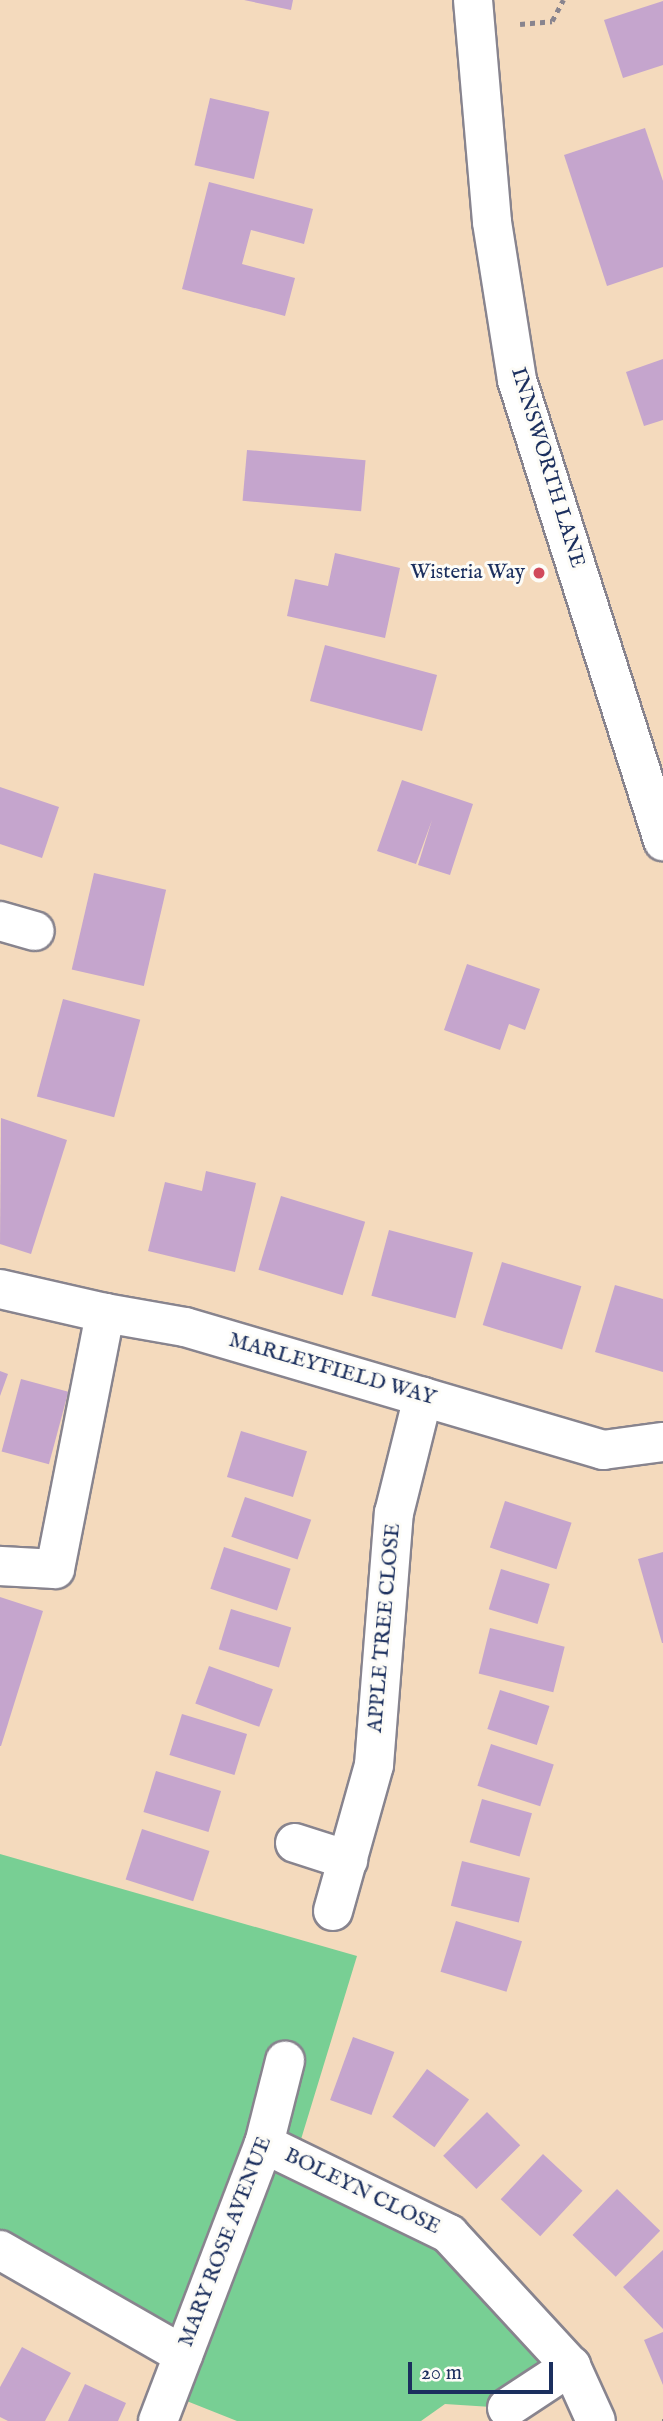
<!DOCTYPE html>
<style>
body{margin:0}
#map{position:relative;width:663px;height:2421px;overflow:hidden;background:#f4dabd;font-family:"IM FELL English",serif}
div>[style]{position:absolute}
.green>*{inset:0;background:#78cf94}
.building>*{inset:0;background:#c5a5cd;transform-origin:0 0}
.path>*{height:4.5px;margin-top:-2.25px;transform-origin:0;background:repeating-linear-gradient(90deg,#88848e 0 5px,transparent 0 10px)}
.roads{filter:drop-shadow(2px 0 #88848e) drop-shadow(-2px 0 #88848e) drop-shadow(0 2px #88848e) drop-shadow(0 -2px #88848e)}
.street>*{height:38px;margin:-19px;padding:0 19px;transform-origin:19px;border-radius:19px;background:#fff}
.secondary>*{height:38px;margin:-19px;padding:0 19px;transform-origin:19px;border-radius:19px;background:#fff}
.dots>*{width:19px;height:19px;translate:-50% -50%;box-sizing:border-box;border:4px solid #fdfcf7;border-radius:50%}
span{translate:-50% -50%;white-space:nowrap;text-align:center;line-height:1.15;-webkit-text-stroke:6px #fdfcf7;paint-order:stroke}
.street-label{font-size:21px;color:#1b2f5e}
.poi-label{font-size:21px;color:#1b2f5e}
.right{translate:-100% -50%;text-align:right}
.scale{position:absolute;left:408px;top:2362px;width:145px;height:32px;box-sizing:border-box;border:4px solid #1b2f5e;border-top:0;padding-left:9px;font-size:21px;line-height:24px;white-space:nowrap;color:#1b2f5e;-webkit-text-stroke:5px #fdfcf7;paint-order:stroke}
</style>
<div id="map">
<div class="green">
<i style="clip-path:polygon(0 1854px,357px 1956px,295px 2159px,449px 2234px,571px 2366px,507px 2408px,445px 2404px,421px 2421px,237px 2421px,169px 2394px,183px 2355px,0 2250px)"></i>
</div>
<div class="building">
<i style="clip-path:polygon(244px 0,293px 0,291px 10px)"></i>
<i style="clip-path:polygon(663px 1px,663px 65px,623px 78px,604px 20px)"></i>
<i style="left:210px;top:98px;width:61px;height:69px;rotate:13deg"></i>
<i style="clip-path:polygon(645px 128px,663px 181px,663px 267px,607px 286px,564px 155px)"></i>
<i style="clip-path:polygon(209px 182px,313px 209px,304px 244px,251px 230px,242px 264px,295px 278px,285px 316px,182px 289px)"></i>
<i style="clip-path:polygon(663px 359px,663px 420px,644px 426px,626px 372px)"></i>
<i style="left:247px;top:450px;width:119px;height:51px;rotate:5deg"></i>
<i style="clip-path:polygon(335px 553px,400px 568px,385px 638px,287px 616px,295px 579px,328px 586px)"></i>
<i style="left:325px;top:645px;width:116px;height:58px;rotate:15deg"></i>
<i style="clip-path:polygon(402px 780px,473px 804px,450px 875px,418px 865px,432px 820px,416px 864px,377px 851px)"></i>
<i style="clip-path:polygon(0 787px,59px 807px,42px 858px,0 844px)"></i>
<i style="left:94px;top:873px;width:74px;height:99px;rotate:13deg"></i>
<i style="clip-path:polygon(467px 964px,540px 989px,525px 1030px,509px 1024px,500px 1050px,444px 1030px)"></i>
<i style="left:63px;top:999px;width:80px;height:101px;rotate:15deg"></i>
<i style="clip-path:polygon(1px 1118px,67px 1140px,31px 1254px,0 1244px)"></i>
<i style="clip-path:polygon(206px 1171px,256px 1183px,235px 1272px,148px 1251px,165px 1182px,202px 1191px)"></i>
<i style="left:281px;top:1196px;width:88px;height:77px;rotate:17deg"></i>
<i style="left:389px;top:1230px;width:87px;height:68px;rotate:15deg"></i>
<i style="left:502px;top:1262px;width:83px;height:66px;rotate:17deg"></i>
<i style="clip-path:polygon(615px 1285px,663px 1299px,663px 1372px,595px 1352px)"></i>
<i style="clip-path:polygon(0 1371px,8px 1374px,0 1396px)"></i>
<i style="left:21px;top:1379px;width:49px;height:75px;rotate:15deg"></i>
<i style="left:241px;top:1431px;width:69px;height:48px;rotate:17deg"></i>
<i style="left:245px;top:1497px;width:70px;height:42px;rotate:19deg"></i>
<i style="left:505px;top:1501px;width:70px;height:49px;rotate:18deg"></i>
<i style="left:224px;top:1547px;width:70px;height:44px;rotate:18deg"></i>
<i style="clip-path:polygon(663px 1552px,663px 1643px,662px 1643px,638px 1559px)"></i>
<i style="left:501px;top:1569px;width:51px;height:42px;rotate:17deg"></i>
<i style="clip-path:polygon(0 1597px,43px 1611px,1px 1746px,0 1746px)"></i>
<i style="left:231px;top:1609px;width:63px;height:42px;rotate:17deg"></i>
<i style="left:490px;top:1628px;width:77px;height:47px;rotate:14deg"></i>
<i style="left:209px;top:1666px;width:68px;height:40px;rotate:20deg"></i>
<i style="left:500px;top:1690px;width:52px;height:41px;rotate:18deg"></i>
<i style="left:182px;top:1714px;width:68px;height:43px;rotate:17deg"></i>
<i style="left:491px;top:1744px;width:66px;height:44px;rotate:18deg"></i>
<i style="left:156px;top:1771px;width:68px;height:43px;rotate:17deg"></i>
<i style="left:482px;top:1799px;width:52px;height:45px;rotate:16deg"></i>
<i style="left:142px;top:1829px;width:71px;height:53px;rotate:18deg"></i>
<i style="left:462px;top:1861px;width:70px;height:46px;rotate:14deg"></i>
<i style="left:456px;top:1921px;width:69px;height:53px;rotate:17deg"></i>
<i style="left:353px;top:2037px;width:44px;height:67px;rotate:20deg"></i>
<i style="left:427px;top:2069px;width:52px;height:59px;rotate:36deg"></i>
<i style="left:487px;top:2112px;width:47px;height:62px;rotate:45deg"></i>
<i style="left:543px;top:2154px;width:54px;height:62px;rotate:43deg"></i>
<i style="left:617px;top:2189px;width:60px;height:64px;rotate:44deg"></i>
<i style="clip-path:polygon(663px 2250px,663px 2329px,623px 2287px)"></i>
<i style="clip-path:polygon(663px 2332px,663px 2385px,644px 2340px)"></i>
<i style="clip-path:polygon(22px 2347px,71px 2373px,45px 2421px,8px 2421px,0 2417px,0 2387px)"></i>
<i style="clip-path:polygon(85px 2384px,126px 2403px,118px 2421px,68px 2421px)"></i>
</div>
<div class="path">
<i style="left:520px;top:24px;width:32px;rotate:-5deg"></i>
<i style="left:552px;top:21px;width:24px;rotate:-62deg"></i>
<i style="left:662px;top:2421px;width:1px"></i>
</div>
<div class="roads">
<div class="street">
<i style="left:0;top:921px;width:36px;rotate:16deg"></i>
<i style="left:0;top:1289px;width:108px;rotate:12.9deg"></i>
<i style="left:105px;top:1313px;width:81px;rotate:9.9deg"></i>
<i style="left:185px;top:1327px;width:436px;rotate:16.4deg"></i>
<i style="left:603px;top:1450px;width:61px;rotate:-7.6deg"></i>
<i style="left:0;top:1566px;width:55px;rotate:3.1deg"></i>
<i style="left:55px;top:1569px;width:261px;rotate:-78.9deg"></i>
<i style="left:295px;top:1843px;width:56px;rotate:17.8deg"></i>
<i style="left:333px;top:1911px;width:152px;rotate:-74.3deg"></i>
<i style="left:374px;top:1765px;width:253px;rotate:-85.5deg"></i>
<i style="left:394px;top:1513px;width:120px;rotate:-76deg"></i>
<i style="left:264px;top:2144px;width:206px;rotate:25.9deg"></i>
<i style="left:449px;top:2234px;width:180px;rotate:47.3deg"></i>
<i style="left:571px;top:2366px;width:60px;rotate:65.6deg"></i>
<i style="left:0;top:2250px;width:211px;rotate:29.8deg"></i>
<i style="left:507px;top:2408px;width:77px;rotate:-33.3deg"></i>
<i style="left:158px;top:2421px;width:297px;rotate:-69.1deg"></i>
<i style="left:264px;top:2144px;width:86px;rotate:-75.8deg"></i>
</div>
<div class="secondary">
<i style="left:473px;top:0;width:223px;rotate:85.1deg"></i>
<i style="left:492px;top:222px;width:160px;rotate:81deg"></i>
<i style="left:517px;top:380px;width:484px;rotate:72.4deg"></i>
</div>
</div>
<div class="dots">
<i style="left:539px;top:573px;background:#d1495b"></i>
</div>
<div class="street-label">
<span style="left:547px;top:468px;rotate:73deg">INNSWORTH LANE</span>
<span style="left:332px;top:1370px;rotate:16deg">MARLEYFIELD WAY</span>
<span style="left:385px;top:1628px;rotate:-85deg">APPLE TREE CLOSE</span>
<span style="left:362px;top:2192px;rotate:26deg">BOLEYN CLOSE</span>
<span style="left:226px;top:2242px;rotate:-69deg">MARY ROSE AVENUE</span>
</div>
<div class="poi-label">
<span class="right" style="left:525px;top:573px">Wisteria Way</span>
</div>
<div class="scale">20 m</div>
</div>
